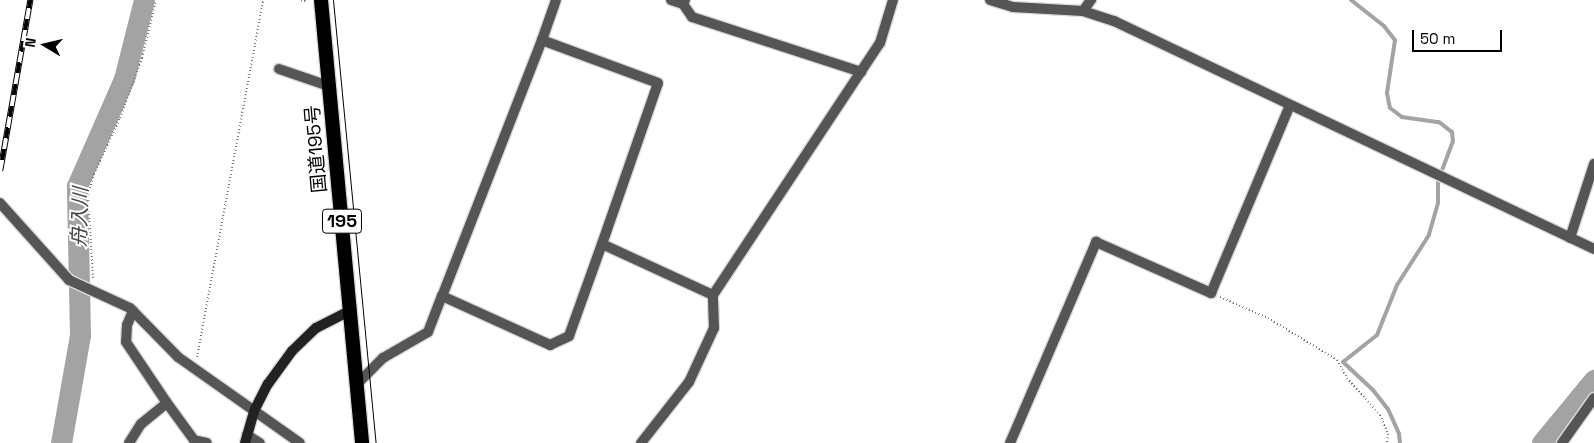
<!DOCTYPE html>
<meta charset="utf-8">
<style>
body{margin:0}
#map{position:relative;width:1594px;height:443px;overflow:hidden;background:#fff;font-family:"Space Grotesk","Noto Sans JP",sans-serif}
div>[style]{position:absolute}
.stream>*{height:4px;margin:-2px;padding:0 2px;transform-origin:2px;border-radius:2px;background:#a3a3a3}
.river>*{height:21px;margin:-10.5px;padding:0 10.5px;transform-origin:10.5px;border-radius:10.5px;background:#a3a3a3}
.path>*{height:2px;margin-top:-1px;transform-origin:0;background:repeating-linear-gradient(90deg,#777 0 1px,transparent 0 3.5px)}
.roads{filter:drop-shadow(1px 0 #dbdbdb) drop-shadow(-1px 0 #dbdbdb) drop-shadow(0 1px #dbdbdb) drop-shadow(0 -1px #dbdbdb)}
.minor>*{height:10px;margin:-5px;padding:0 5px;transform-origin:5px;border-radius:5px;background:#555}
.tertiary>*{height:10px;margin:-5px;padding:0 5px;transform-origin:5px;border-radius:5px;background:#555}
.secondary>*{height:10px;margin:-5px;padding:0 5px;transform-origin:5px;border-radius:5px;background:#222}
.trunk>*{height:14px;margin:-7px;padding:0 7px;transform-origin:7px;border-radius:7px;background:#000}
.tram>*{height:1px;margin:-0.5px;padding:0 0.5px;transform-origin:0.5px;border-radius:0.5px;background:#000}
.rail>*{height:5.5px;margin-top:-2.75px;transform-origin:0;background:repeating-linear-gradient(90deg,#fff 0 11px,#000 0 22px);box-sizing:border-box;border-block:1px solid #000}
span{translate:-50% -50%;white-space:nowrap;text-align:center;line-height:1.15;-webkit-text-stroke:4px #fff;paint-order:stroke}
.shield-label span{padding:1px 4px;background:#fff;border:1px solid;border-radius:4px;-webkit-text-stroke-width:0}
.shield-label{font-size:18px;color:#000;font-weight:700}
.street-label{font-size:19px;color:#000}
.water-label{font-size:20px;color:#444;font-style:italic}
.north{position:absolute;left:20px;top:20px;width:50px;height:50px;-webkit-text-stroke:4px #fff;paint-order:stroke;rotate:279deg;font-size:14px;font-weight:700;line-height:20px;text-align:center;color:#000}
.north::after{content:'';display:block;margin:auto;width:18px;height:22px;background:#000;clip-path:polygon(50% 0,100% 100%,50% 72%,0 100%)}
.scale{position:absolute;left:1412px;top:30px;width:90px;height:22px;box-sizing:border-box;border:2px solid #000;border-top:0;padding-left:6px;font-size:15px;line-height:18px;white-space:nowrap;color:#000;-webkit-text-stroke:4px #fff;paint-order:stroke}
</style>
<div id="map">
<div class="stream">
<i style="left:1351px;top:0;width:42px;rotate:38.2deg"></i>
<i style="left:1384px;top:26px;width:18px;rotate:52deg"></i>
<i style="left:1395px;top:40px;width:54px;rotate:98.6deg"></i>
<i style="left:1387px;top:93px;width:15px;rotate:79deg"></i>
<i style="left:1390px;top:108px;width:15px;rotate:37deg"></i>
<i style="left:1402px;top:117px;width:37px;rotate:8deg"></i>
<i style="left:1439px;top:122px;width:16px;rotate:38deg"></i>
<i style="left:1452px;top:132px;width:9px;rotate:84deg"></i>
<i style="left:1453px;top:141px;width:43px;rotate:110.6deg"></i>
<i style="left:1438px;top:181px;width:22px;rotate:90deg"></i>
<i style="left:1438px;top:203px;width:33px;rotate:106deg"></i>
<i style="left:1429px;top:235px;width:59px;rotate:122.6deg"></i>
<i style="left:1397px;top:285px;width:54px;rotate:111.8deg"></i>
<i style="left:1377px;top:335px;width:43px;rotate:141.5deg"></i>
<i style="left:1343px;top:362px;width:41px;rotate:43deg"></i>
<i style="left:1373px;top:390px;width:24px;rotate:52deg"></i>
<i style="left:1388px;top:409px;width:27px;rotate:66deg"></i>
<i style="left:1399px;top:434px;width:9px;rotate:84deg"></i>
</div>
<div class="river">
<i style="left:61px;top:443px;width:110px;rotate:-80deg"></i>
<i style="left:80px;top:335px;width:149px;rotate:-91.2deg"></i>
<i style="left:77px;top:186px;width:117px;rotate:-66.3deg"></i>
<i style="left:124px;top:79px;width:81px;rotate:-75.8deg"></i>
<i style="left:1542px;top:443px;width:82px;rotate:-50.5deg"></i>
</div>
<div class="path">
<i style="left:301px;top:0;width:7px;rotate:16deg"></i>
<i style="left:93px;top:278px;width:83px;rotate:-93.4deg"></i>
<i style="left:88px;top:195px;width:22px;rotate:-74deg"></i>
<i style="left:94px;top:174px;width:62px;rotate:-65.1deg"></i>
<i style="left:120px;top:118px;width:64px;rotate:-69.9deg"></i>
<i style="left:142px;top:58px;width:60px;rotate:-76.4deg"></i>
<i style="left:1220px;top:297px;width:52px;rotate:23.6deg"></i>
<i style="left:1268px;top:318px;width:81px;rotate:31.3deg"></i>
<i style="left:1337px;top:360px;width:21px;rotate:61deg"></i>
<i style="left:1347px;top:378px;width:50px;rotate:48.3deg"></i>
<i style="left:1380px;top:415px;width:21px;rotate:67deg"></i>
<i style="left:1388px;top:434px;width:9px;rotate:96deg"></i>
<i style="left:197px;top:357px;width:363px;rotate:-79.5deg"></i>
</div>
<div class="roads">
<div class="minor">
<i style="left:671px;top:0;width:13px;rotate:18deg"></i>
<i style="left:685px;top:0;width:4px;rotate:117deg"></i>
<i style="left:683px;top:4px;width:16px;rotate:55deg"></i>
<i style="left:692px;top:17px;width:178px;rotate:18deg"></i>
<i style="left:1083px;top:11px;width:14px;rotate:-54deg"></i>
<i style="left:1114px;top:21px;width:531px;rotate:25.41deg"></i>
<i style="left:542px;top:40px;width:42px;rotate:-70.7deg"></i>
<i style="left:279px;top:69px;width:53px;rotate:18.8deg"></i>
<i style="left:0;top:203px;width:103px;rotate:48.1deg"></i>
<i style="left:69px;top:280px;width:67px;rotate:24.7deg"></i>
<i style="left:130px;top:308px;width:69px;rotate:45.6deg"></i>
<i style="left:178px;top:357px;width:149px;rotate:35.2deg"></i>
<i style="left:1570px;top:238px;width:78px;rotate:-72deg"></i>
<i style="left:602px;top:244px;width:170px;rotate:-70.8deg"></i>
<i style="left:658px;top:83px;width:124px;rotate:-159.7deg"></i>
<i style="left:542px;top:40px;width:275px;rotate:111.3deg"></i>
<i style="left:442px;top:296px;width:119px;rotate:24.4deg"></i>
<i style="left:550px;top:345px;width:21px;rotate:-25deg"></i>
<i style="left:569px;top:336px;width:98px;rotate:-70.3deg"></i>
<i style="left:602px;top:244px;width:122px;rotate:24.7deg"></i>
<i style="left:133px;top:311px;width:15px;rotate:113deg"></i>
<i style="left:127px;top:325px;width:17px;rotate:93deg"></i>
<i style="left:126px;top:342px;width:73px;rotate:56.1deg"></i>
<i style="left:357px;top:384px;width:37px;rotate:-45deg"></i>
<i style="left:383px;top:358px;width:52px;rotate:-30deg"></i>
<i style="left:428px;top:332px;width:39px;rotate:-69deg"></i>
<i style="left:247px;top:435px;width:15px;rotate:32deg"></i>
<i style="left:129px;top:443px;width:22px;rotate:-58deg"></i>
<i style="left:141px;top:424px;width:33px;rotate:-39deg"></i>
<i style="left:167px;top:403px;width:46px;rotate:53.9deg"></i>
<i style="left:194px;top:440px;width:13px;rotate:13deg"></i>
<i style="left:1010px;top:443px;width:219px;rotate:-66.8deg"></i>
<i style="left:1096px;top:242px;width:126px;rotate:23.9deg"></i>
<i style="left:1211px;top:293px;width:204px;rotate:-67.2deg"></i>
<i style="left:1562px;top:443px;width:55px;rotate:-54.6deg"></i>
</div>
<div class="tertiary">
<i style="left:990px;top:0;width:24px;rotate:17deg"></i>
<i style="left:1013px;top:7px;width:70px;rotate:3.3deg"></i>
<i style="left:1083px;top:11px;width:33px;rotate:18deg"></i>
<i style="left:641px;top:443px;width:78px;rotate:-51.8deg"></i>
<i style="left:689px;top:382px;width:60px;rotate:-65.2deg"></i>
<i style="left:714px;top:328px;width:33px;rotate:-92deg"></i>
<i style="left:713px;top:295px;width:302px;rotate:-56.5deg"></i>
<i style="left:880px;top:43px;width:45px;rotate:-73.2deg"></i>
</div>
<div class="secondary">
<i style="left:245px;top:443px;width:35px;rotate:-74deg"></i>
<i style="left:255px;top:409px;width:28px;rotate:-63deg"></i>
<i style="left:268px;top:384px;width:41px;rotate:-54deg"></i>
<i style="left:292px;top:351px;width:33px;rotate:-44deg"></i>
<i style="left:316px;top:328px;width:38px;rotate:-27deg"></i>
</div>
<div class="trunk">
<i style="left:321px;top:0;width:445px;rotate:84.7deg"></i>
</div>
</div>
<div class="tram">
<i style="left:333px;top:0;width:445px;rotate:84.5deg"></i>
</div>
<div class="rail">
<i style="left:0;top:171px;width:174px;rotate:-80deg"></i>
</div>
<div class="shield-label">
<span style="left:342px;top:221px">195</span>
</div>
<div class="street-label">
<span style="left:316px;top:149px;rotate:-95deg">国道195号</span>
</div>
<div class="water-label">
<span style="left:80px;top:217px;rotate:-88deg">舟入川</span>
</div>
<div class="north">N</div>
<div class="scale">50 m</div>
</div>
